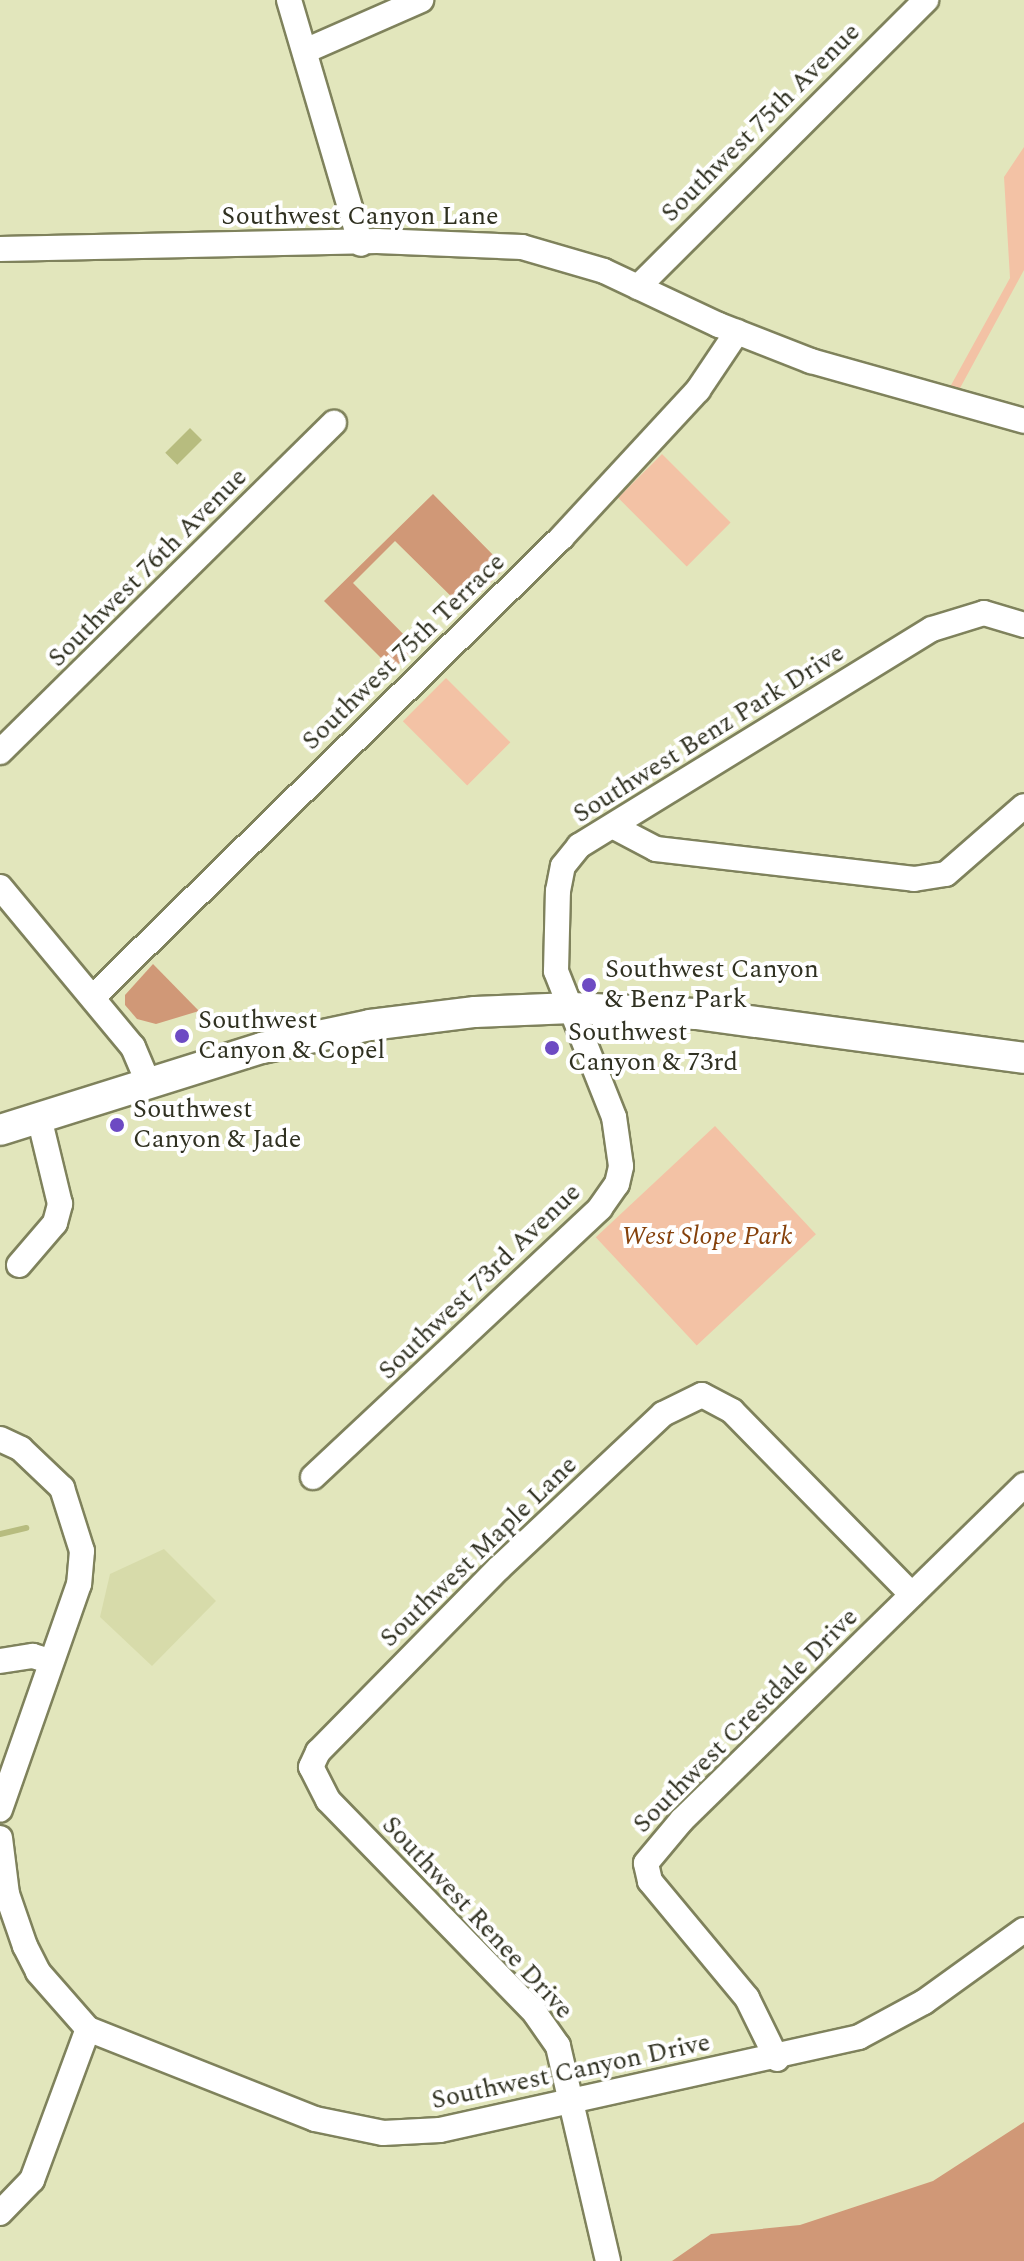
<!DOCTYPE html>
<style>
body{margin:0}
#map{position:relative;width:1024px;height:2261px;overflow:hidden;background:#e2e6bc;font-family:Spectral,serif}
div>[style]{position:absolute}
.built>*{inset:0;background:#d7dbaa}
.green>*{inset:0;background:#f3c2a5;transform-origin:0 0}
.forest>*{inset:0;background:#d09877}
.water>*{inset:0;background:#b7bc7f;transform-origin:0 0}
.stream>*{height:6px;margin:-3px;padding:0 3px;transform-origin:3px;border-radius:3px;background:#b7bc7f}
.roads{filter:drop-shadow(2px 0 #7f825c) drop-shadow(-2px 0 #7f825c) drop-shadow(0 2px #7f825c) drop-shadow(0 -2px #7f825c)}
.minor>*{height:24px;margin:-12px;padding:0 12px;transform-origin:12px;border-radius:12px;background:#fff}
.major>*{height:30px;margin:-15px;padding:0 15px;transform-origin:15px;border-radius:15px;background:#fff}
.dots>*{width:22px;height:22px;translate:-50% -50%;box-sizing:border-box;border:4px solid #fff;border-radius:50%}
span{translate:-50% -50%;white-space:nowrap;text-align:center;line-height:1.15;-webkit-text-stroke:8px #fff;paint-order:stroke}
.street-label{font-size:26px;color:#303121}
.poi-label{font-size:26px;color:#303121}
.left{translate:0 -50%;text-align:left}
.park-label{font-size:26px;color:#85410b;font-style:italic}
</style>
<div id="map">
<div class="built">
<i style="clip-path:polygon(164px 1549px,216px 1601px,152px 1666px,100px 1617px,110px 1574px)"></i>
</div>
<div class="green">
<i style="clip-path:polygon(1024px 147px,1024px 270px,959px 390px,950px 387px,1010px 278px,1004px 177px)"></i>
<i style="left:662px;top:454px;width:97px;height:62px;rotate:45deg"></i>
<i style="left:446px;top:678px;width:91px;height:61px;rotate:45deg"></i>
<i style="left:715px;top:1126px;width:148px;height:163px;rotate:47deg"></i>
</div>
<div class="forest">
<i style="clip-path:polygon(433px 494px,499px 561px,502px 571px,464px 609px,395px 541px,353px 583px,416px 647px,393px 670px,324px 601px)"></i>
<i style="clip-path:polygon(153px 964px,199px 1011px,156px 1024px,137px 1019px,125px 1005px,125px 995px)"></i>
<i style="clip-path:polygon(1024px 2122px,1024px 2261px,672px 2261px,711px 2234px,800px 2225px,933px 2181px)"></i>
</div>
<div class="water">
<i style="left:190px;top:428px;width:17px;height:35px;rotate:45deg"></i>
</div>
<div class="stream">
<i style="left:0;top:1534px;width:27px;rotate:-13deg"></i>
</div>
<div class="roads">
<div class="minor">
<i style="left:289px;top:0;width:254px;rotate:73.6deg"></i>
<i style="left:305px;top:51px;width:127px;rotate:-23.7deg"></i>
<i style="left:0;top:249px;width:377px;rotate:-1.2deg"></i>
<i style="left:377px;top:241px;width:145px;rotate:2.4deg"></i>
<i style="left:522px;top:247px;width:85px;rotate:16.3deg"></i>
<i style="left:604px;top:271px;width:127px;rotate:25.2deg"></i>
<i style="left:719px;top:325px;width:99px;rotate:21.4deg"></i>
<i style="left:811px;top:361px;width:221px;rotate:15.7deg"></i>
<i style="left:638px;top:287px;width:407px;rotate:-44.9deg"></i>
<i style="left:0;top:752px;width:469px;rotate:-44.6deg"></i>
<i style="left:616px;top:828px;width:45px;rotate:27.7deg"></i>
<i style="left:656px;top:849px;width:260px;rotate:6.6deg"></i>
<i style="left:914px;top:879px;width:32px;rotate:-9deg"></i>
<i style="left:946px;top:874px;width:103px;rotate:-41.1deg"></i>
<i style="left:0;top:887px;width:208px;rotate:50.3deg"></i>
<i style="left:133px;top:1047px;width:36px;rotate:67deg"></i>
<i style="left:93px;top:997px;width:656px;rotate:-44.44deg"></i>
<i style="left:561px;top:538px;width:202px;rotate:-47.2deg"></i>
<i style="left:698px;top:390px;width:70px;rotate:-56.1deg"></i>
<i style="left:19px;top:1265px;width:55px;rotate:-49.4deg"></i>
<i style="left:55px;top:1223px;width:20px;rotate:-75deg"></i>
<i style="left:60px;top:1204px;width:89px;rotate:-103.6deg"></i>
<i style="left:0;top:1439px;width:23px;rotate:25deg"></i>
<i style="left:21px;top:1449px;width:57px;rotate:43.6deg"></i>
<i style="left:62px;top:1488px;width:66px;rotate:72.4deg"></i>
<i style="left:82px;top:1551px;width:33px;rotate:95deg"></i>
<i style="left:79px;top:1584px;width:239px;rotate:109.3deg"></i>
<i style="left:313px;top:1477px;width:393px;rotate:-43.1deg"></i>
<i style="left:600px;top:1208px;width:29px;rotate:-55deg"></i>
<i style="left:617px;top:1184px;width:18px;rotate:-77deg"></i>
<i style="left:621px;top:1166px;width:49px;rotate:-98.1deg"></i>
<i style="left:614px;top:1117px;width:157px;rotate:-111.7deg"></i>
<i style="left:556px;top:971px;width:80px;rotate:-88.6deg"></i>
<i style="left:558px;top:891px;width:25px;rotate:-79deg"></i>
<i style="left:563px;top:866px;width:26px;rotate:-51deg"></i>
<i style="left:579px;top:846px;width:414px;rotate:-31.6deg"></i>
<i style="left:932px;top:629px;width:54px;rotate:-17.1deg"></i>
<i style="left:984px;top:613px;width:42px;rotate:16.7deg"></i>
<i style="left:0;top:1661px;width:33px;rotate:-9deg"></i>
<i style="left:33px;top:1656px;width:17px;rotate:17deg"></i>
<i style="left:0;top:1838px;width:56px;rotate:82.9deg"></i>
<i style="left:7px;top:1894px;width:55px;rotate:70.9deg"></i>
<i style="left:25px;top:1946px;width:29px;rotate:63deg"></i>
<i style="left:38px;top:1972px;width:76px;rotate:48.7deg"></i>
<i style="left:88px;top:2029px;width:244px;rotate:21.6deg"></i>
<i style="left:315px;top:2119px;width:69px;rotate:11.6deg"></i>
<i style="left:383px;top:2133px;width:57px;rotate:-3deg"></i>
<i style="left:440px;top:2130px;width:429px;rotate:-12.5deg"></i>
<i style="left:859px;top:2037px;width:74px;rotate:-28.3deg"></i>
<i style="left:924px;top:2002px;width:123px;rotate:-35.8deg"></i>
<i style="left:777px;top:2059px;width:68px;rotate:-116.2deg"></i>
<i style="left:747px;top:1998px;width:152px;rotate:-129.7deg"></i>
<i style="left:650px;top:1881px;width:18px;rotate:-103deg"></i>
<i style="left:646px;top:1863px;width:56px;rotate:-50.1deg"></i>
<i style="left:682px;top:1820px;width:479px;rotate:-44.4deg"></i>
<i style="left:0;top:2213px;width:46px;rotate:-45.9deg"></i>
<i style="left:32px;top:2180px;width:161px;rotate:-69.7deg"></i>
<i style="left:608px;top:2261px;width:221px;rotate:-103.1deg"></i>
<i style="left:558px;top:2046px;width:39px;rotate:-125deg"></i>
<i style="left:536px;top:2014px;width:298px;rotate:-134.2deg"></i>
<i style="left:328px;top:1800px;width:37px;rotate:-117deg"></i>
<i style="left:311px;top:1767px;width:17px;rotate:-65deg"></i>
<i style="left:318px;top:1752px;width:258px;rotate:-45.5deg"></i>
<i style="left:499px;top:1568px;width:225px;rotate:-43.2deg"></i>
<i style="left:663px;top:1414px;width:43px;rotate:-26deg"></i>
<i style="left:702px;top:1395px;width:34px;rotate:28deg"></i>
<i style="left:732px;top:1411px;width:257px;rotate:45.6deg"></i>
</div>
<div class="major">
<i style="left:0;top:1130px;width:275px;rotate:-17.4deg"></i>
<i style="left:262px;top:1048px;width:110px;rotate:-12deg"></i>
<i style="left:370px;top:1025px;width:106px;rotate:-7.1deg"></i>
<i style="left:475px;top:1012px;width:97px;rotate:-2.4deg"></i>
<i style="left:572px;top:1008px;width:124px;rotate:2.8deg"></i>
<i style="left:696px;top:1014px;width:331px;rotate:7.6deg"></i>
</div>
</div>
<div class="dots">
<i style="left:589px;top:985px;background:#6d4ac3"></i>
<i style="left:182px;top:1036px;background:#6d4ac3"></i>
<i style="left:552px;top:1048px;background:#6d4ac3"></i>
<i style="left:117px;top:1125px;background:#6d4ac3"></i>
</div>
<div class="street-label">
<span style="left:761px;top:123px;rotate:-45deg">Southwest 75th Avenue</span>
<span style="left:360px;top:217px">Southwest Canyon Lane</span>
<span style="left:148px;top:568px;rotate:-45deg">Southwest 76th Avenue</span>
<span style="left:404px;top:652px;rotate:-44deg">Southwest 75th Terrace</span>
<span style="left:709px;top:734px;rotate:-32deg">Southwest Benz Park Drive</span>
<span style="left:480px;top:1282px;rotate:-44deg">Southwest 73rd Avenue</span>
<span style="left:479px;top:1552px;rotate:-44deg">Southwest Maple Lane</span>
<span style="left:746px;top:1721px;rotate:-45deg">Southwest Crestdale Drive</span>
<span style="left:477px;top:1918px;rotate:47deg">Southwest Renee Drive</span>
<span style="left:571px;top:2072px;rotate:-12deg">Southwest Canyon Drive</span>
</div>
<div class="poi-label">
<span class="left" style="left:605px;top:985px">Southwest Canyon<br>&amp; Benz Park</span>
<span class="left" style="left:198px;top:1036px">Southwest<br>Canyon &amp; Copel</span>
<span class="left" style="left:568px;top:1048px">Southwest<br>Canyon &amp; 73rd</span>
<span class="left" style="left:133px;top:1125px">Southwest<br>Canyon &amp; Jade</span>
</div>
<div class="park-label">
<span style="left:707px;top:1237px">West Slope Park</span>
</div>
</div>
